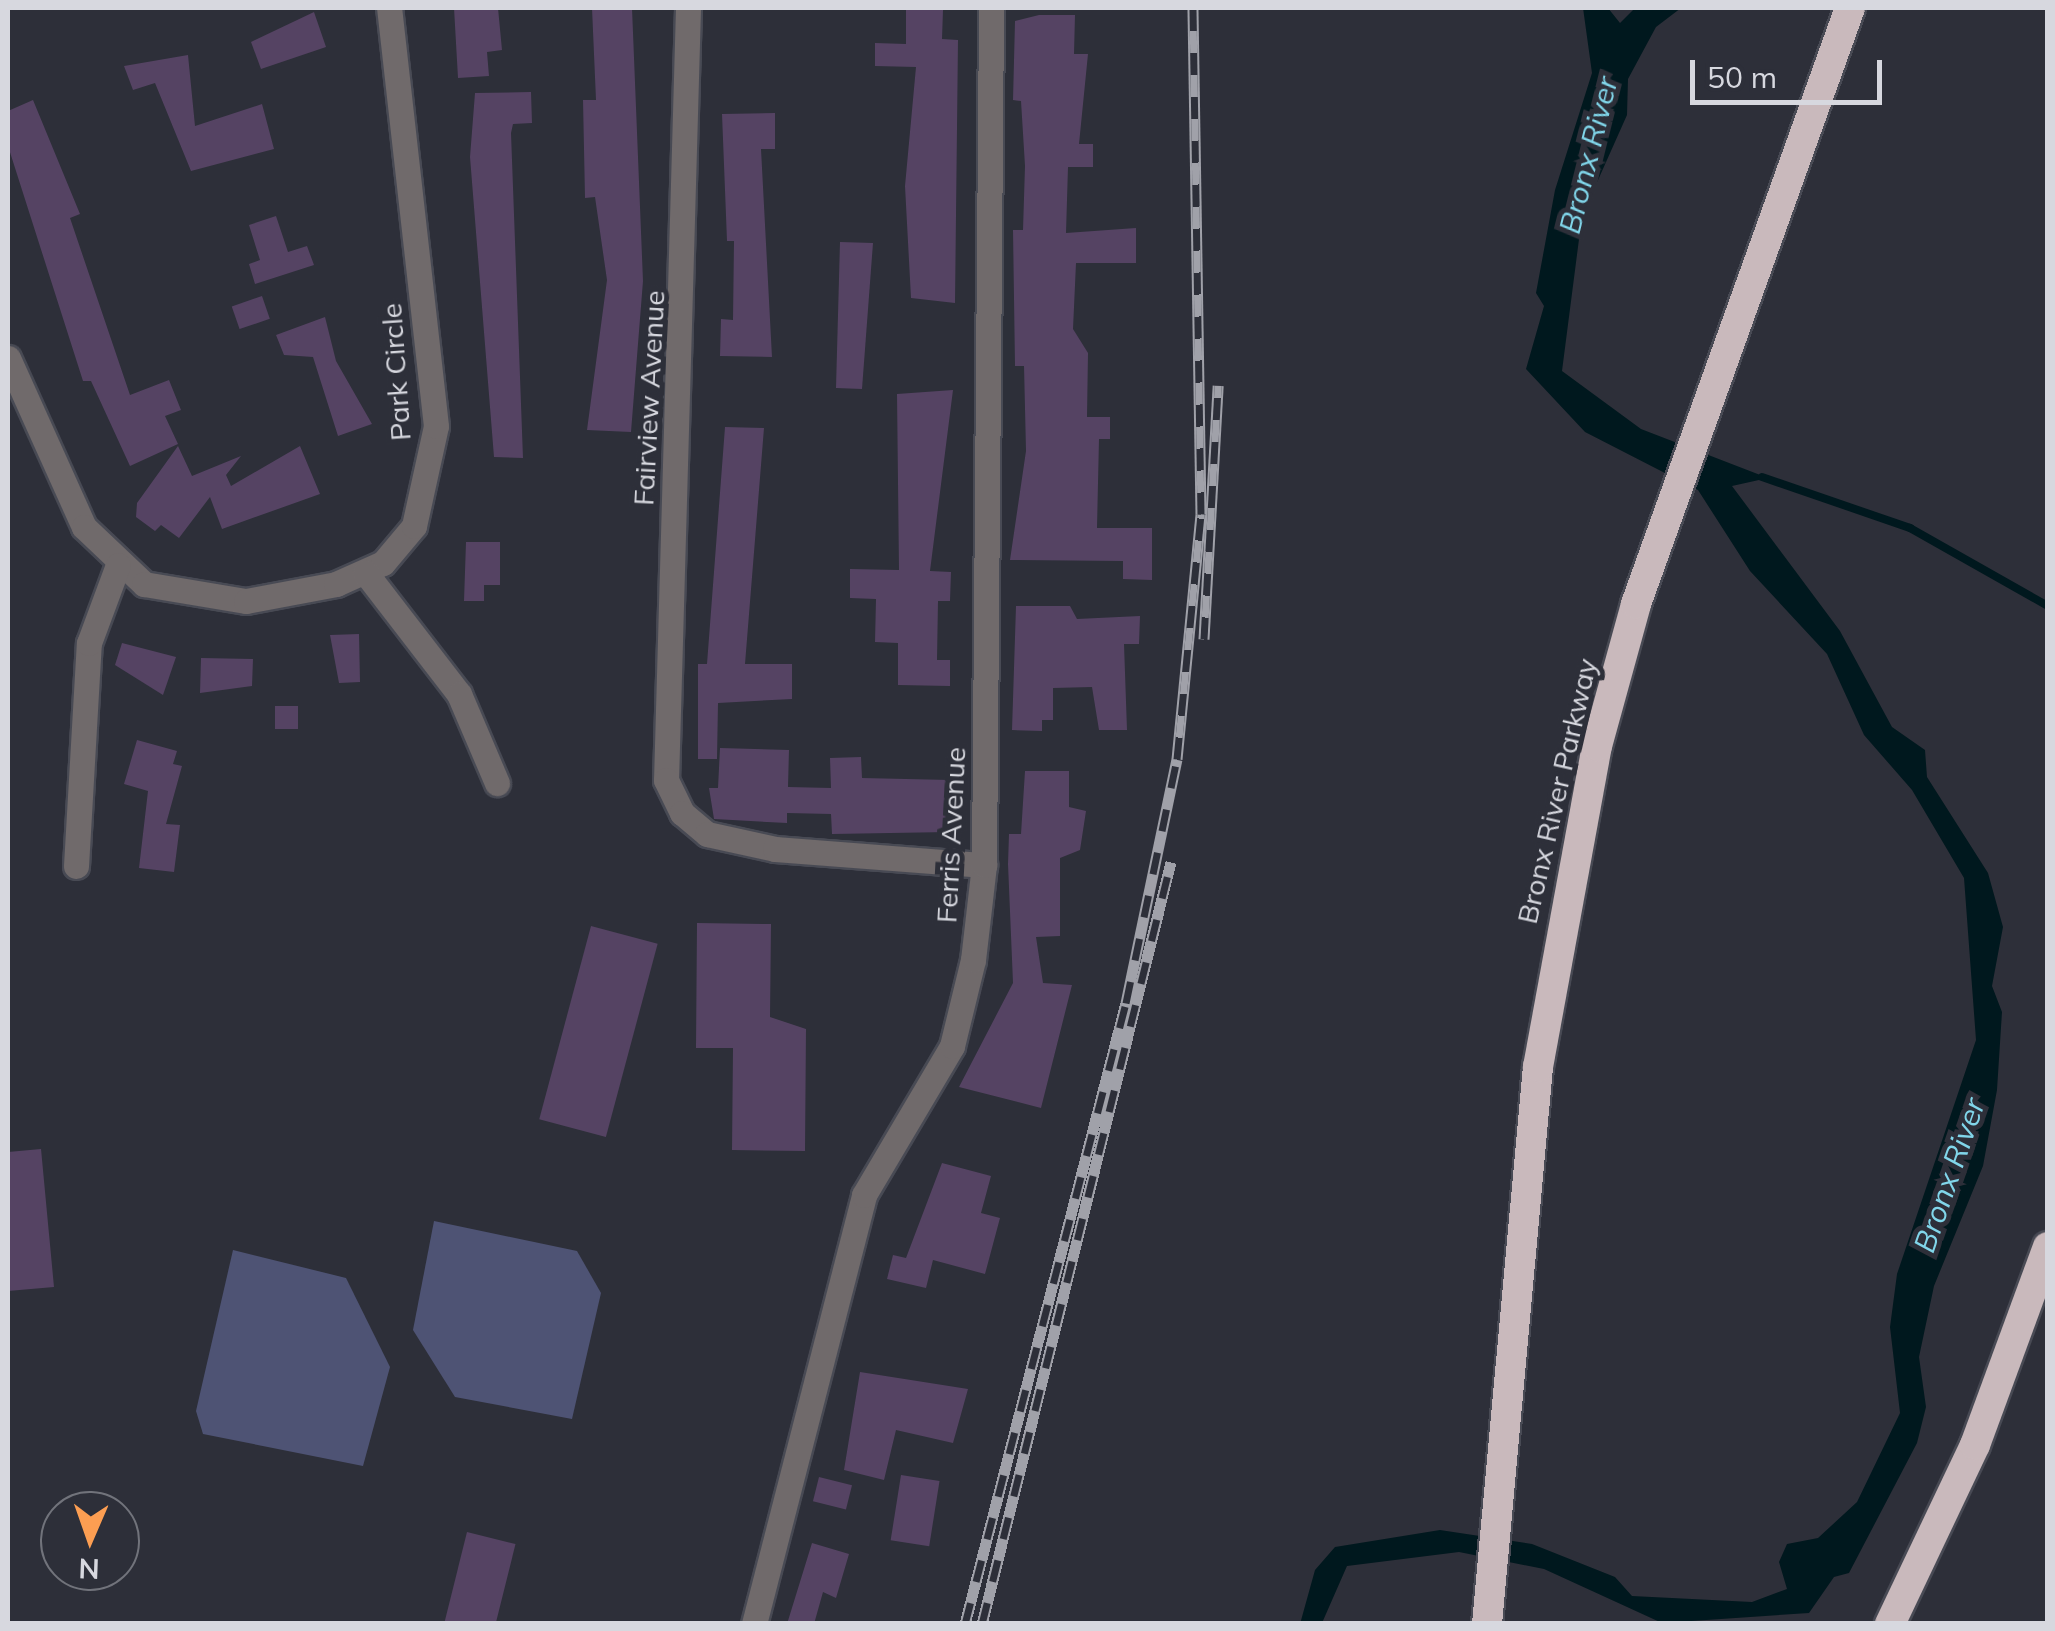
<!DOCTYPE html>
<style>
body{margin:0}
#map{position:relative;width:2055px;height:1631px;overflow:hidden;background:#2d2f39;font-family:Mulish,sans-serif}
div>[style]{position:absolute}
.green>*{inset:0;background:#4e5374}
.water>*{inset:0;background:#00181e}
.stream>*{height:8px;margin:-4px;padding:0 4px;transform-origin:4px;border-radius:4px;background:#00181e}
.building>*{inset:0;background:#554363;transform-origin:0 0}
.roads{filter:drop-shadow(2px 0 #484a54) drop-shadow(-2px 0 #484a54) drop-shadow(0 2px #484a54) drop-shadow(0 -2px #484a54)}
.minor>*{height:25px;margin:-12.5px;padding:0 12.5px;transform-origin:12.5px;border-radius:12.5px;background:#706a6b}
.highway>*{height:30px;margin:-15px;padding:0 15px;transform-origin:15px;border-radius:15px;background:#c9b9bc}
.rail>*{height:11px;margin-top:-5.5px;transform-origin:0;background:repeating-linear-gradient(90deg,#2d2f39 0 22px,#a0a1a9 0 44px);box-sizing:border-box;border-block:2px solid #a0a1a9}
span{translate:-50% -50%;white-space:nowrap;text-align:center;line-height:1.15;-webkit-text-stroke:10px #2d2f39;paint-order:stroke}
.street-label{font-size:28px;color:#d7d8df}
.water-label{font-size:30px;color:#81d6ea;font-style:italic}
.frame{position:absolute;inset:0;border:10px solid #d7d8df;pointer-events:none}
.north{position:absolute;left:40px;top:1491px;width:100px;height:100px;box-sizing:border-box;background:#2d2f39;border:2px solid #71737b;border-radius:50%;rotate:182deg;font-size:28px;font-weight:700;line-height:40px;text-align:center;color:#d7d8df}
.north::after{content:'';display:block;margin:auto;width:35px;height:45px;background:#fc9e52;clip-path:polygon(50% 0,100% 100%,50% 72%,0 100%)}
.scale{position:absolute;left:1690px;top:60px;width:192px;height:45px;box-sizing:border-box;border:5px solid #d7d8df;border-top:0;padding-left:12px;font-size:30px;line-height:35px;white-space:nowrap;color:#d7d8df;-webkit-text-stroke:8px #2d2f39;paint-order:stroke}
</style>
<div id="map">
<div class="green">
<i style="clip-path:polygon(434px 1221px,577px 1251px,601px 1293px,572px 1419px,455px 1397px,413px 1330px)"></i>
<i style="clip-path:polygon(233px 1250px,346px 1278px,390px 1367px,363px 1466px,203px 1434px,196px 1411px)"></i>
</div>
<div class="water">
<i style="clip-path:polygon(1583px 8px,1608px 8px,1620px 23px,1635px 8px,1681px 8px,1656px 27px,1628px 79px,1627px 115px,1582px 216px,1562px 371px,1641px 429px,1768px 478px,1732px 486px,1840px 631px,1892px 727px,1925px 750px,1927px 777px,1988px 873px,2003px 927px,1992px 986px,2002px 1012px,1997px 1090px,1983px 1166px,1934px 1286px,1919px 1357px,1926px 1407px,1917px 1443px,1849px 1573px,1834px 1577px,1809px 1613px,1662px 1623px,1544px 1569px,1459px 1552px,1347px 1566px,1322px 1623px,1300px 1624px,1315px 1570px,1335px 1547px,1440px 1530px,1532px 1544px,1615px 1577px,1632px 1596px,1752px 1602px,1787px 1589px,1779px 1562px,1787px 1544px,1818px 1538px,1857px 1502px,1900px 1413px,1890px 1327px,1897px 1274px,1976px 1040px,1964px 878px,1912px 790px,1864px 735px,1827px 654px,1750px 571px,1698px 490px,1585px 432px,1526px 369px,1544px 306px,1536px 293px,1555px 190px,1592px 73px)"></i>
</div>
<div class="stream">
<i style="left:1762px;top:477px;width:157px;rotate:19deg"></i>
<i style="left:1910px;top:528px;width:159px;rotate:29.5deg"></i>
</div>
<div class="building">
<i style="clip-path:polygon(454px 8px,498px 8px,502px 50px,487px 52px,489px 76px,458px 78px)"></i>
<i style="clip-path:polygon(592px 8px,632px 8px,643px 281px,631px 432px,587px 430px,607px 280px,595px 197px,585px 198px,583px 100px,596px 100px)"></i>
<i style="clip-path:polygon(906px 10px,943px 10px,942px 39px,958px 40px,955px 303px,911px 298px,905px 186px,916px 67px,875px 66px,875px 43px,906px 44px)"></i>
<i style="clip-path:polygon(314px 12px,326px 47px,261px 69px,251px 42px)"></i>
<i style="clip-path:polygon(1039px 15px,1075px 15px,1074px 54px,1088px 54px,1079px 144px,1093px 144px,1093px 167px,1068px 167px,1066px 233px,1136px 228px,1136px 263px,1076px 263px,1073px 329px,1088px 353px,1087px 417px,1110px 417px,1110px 439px,1099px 439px,1097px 528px,1152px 528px,1152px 580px,1123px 579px,1123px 561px,1010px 560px,1026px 451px,1024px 366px,1015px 366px,1013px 230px,1023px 230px,1025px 166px,1021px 101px,1013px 100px,1015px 21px)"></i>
<i style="clip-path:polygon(188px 55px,195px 126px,262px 104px,274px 149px,191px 171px,155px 83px,133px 90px,124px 66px)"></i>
<i style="clip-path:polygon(531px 92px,532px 123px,513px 124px,511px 133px,523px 458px,494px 457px,470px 157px,475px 93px)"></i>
<i style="clip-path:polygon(33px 100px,80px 214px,70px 218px,130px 395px,169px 380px,181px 410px,165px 416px,178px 444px,130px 466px,91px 381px,83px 381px,8px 146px,8px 111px)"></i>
<i style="clip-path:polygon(775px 113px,775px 149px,761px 149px,772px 357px,720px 356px,721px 319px,733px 320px,734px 241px,727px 241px,722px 114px)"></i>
<i style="clip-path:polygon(276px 216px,288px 252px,307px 246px,314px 265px,255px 284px,249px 264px,260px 260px,249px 225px)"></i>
<i style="clip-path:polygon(840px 242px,873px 243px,862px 389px,836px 388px)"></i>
<i style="left:262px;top:296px;width:24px;height:32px;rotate:71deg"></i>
<i style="clip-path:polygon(325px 317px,336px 361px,372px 424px,338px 436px,313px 357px,284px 355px,276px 335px)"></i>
<i style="clip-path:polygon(953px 390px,930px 571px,951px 572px,950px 601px,938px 601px,937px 660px,950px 660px,950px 686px,898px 685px,898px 643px,875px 642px,876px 599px,850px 598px,850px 569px,899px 570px,897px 394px)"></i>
<i style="clip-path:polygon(725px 427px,764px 428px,745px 664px,792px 664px,792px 699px,718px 703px,717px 759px,698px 759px,698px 664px,707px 664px)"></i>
<i style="clip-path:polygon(178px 446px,192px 476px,241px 456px,226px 475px,231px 486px,300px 446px,320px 494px,222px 529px,210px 497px,179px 538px,161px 525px,155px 531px,136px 517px,137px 503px)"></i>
<i style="clip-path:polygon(466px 542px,500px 542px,500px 585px,484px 585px,484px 601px,464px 601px)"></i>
<i style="clip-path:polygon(1016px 606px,1070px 606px,1077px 619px,1140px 616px,1139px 644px,1124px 644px,1127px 730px,1099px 730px,1092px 687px,1053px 688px,1053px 720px,1042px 720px,1042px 731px,1012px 730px)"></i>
<i style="clip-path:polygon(359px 634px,360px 682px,339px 683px,330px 635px)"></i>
<i style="clip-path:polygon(122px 643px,176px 657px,163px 695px,115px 665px)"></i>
<i style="clip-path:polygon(201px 658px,253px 659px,252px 686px,200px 693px)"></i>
<i style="left:275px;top:706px;width:23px;height:23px"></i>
<i style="clip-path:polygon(137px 740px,177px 751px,173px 764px,182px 766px,166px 824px,180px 825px,174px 872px,139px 868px,148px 791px,124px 784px)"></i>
<i style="clip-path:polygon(720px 748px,789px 750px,788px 787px,831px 788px,830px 758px,861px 757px,862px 778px,950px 780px,949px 832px,832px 834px,831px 814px,787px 813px,787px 823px,714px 819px,709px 788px,718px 788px)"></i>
<i style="clip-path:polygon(1025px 771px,1069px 771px,1069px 807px,1086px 811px,1080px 850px,1060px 858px,1060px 936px,1036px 937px,1043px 983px,1072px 985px,1041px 1108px,959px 1087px,1013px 983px,1008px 864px,1009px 834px,1021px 834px)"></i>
<i style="clip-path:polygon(697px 923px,771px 924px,770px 1017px,806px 1029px,805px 1151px,732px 1150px,733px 1048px,696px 1048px)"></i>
<i style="left:591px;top:926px;width:69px;height:200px;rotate:15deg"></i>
<i style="clip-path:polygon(41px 1149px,54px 1287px,8px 1291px,8px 1152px)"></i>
<i style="clip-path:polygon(942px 1163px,991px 1176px,981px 1213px,1000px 1218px,985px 1274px,933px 1260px,926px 1288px,887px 1279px,893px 1255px,906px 1258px)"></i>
<i style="clip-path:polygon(860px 1372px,968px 1389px,953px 1443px,896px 1430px,884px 1480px,844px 1470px)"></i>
<i style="left:901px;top:1475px;width:39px;height:66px;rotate:9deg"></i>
<i style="left:819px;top:1477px;width:34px;height:25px;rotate:14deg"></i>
<i style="left:467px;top:1532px;width:50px;height:95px;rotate:14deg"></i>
<i style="clip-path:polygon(812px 1543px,849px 1554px,836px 1598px,823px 1592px,814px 1624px,787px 1624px)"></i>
</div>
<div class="roads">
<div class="minor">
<i style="left:688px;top:8px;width:772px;rotate:91.63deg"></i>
<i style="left:666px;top:780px;width:37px;rotate:64deg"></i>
<i style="left:682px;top:813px;width:33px;rotate:40deg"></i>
<i style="left:707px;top:834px;width:70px;rotate:12.4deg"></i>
<i style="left:775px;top:849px;width:210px;rotate:4.4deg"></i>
<i style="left:8px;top:358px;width:185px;rotate:65.8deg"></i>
<i style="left:84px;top:527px;width:83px;rotate:43.5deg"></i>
<i style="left:144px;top:584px;width:103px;rotate:9.5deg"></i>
<i style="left:246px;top:601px;width:92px;rotate:-10.7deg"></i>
<i style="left:336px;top:584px;width:51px;rotate:-24.1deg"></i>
<i style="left:383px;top:563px;width:48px;rotate:-50deg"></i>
<i style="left:414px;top:526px;width:102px;rotate:-77.6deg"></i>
<i style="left:436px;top:426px;width:421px;rotate:-96.4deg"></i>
<i style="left:365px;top:572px;width:154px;rotate:52.4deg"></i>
<i style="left:459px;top:694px;width:97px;rotate:66.9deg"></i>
<i style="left:76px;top:866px;width:223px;rotate:-86.7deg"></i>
<i style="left:89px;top:643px;width:83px;rotate:-69.6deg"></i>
<i style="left:754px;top:1624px;width:443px;rotate:-75.6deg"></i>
<i style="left:864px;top:1195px;width:173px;rotate:-59.4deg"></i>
<i style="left:952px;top:1046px;width:89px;rotate:-76.3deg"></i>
<i style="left:973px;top:960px;width:96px;rotate:-83.4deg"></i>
<i style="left:984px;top:865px;width:857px;rotate:-89.53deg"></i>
</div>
<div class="highway">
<i style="left:1487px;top:1624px;width:559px;rotate:-84.77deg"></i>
<i style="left:1538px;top:1067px;width:326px;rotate:-79.6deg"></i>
<i style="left:1597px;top:746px;width:147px;rotate:-74.6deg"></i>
<i style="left:1636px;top:604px;width:633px;rotate:-70.25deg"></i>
<i style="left:1890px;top:1624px;width:198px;rotate:-64.6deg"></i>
<i style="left:1975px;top:1445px;width:211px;rotate:-69.8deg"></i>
</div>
</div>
<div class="rail">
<i style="left:1204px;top:639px;width:254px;rotate:-86.8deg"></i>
<i style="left:965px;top:1624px;width:642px;rotate:-75.47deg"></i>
<i style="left:1126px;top:1003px;width:249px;rotate:-78.2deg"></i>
<i style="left:1177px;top:759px;width:246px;rotate:-84.4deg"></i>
<i style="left:1201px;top:514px;width:506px;rotate:-90.91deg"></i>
<i style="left:982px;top:1624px;width:785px;rotate:-76.07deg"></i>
</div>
<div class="street-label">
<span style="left:396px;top:372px;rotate:-94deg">Park Circle</span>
<span style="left:649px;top:398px;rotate:-87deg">Fairview Avenue</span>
<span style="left:1557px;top:791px;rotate:-77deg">Bronx River Parkway</span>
<span style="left:951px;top:835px;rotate:-87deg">Ferris Avenue</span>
</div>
<div class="water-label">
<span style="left:1588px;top:155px;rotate:-76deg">Bronx River</span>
<span style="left:1949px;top:1175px;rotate:-71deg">Bronx River</span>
</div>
<div class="frame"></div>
<div class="north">N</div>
<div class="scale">50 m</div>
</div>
